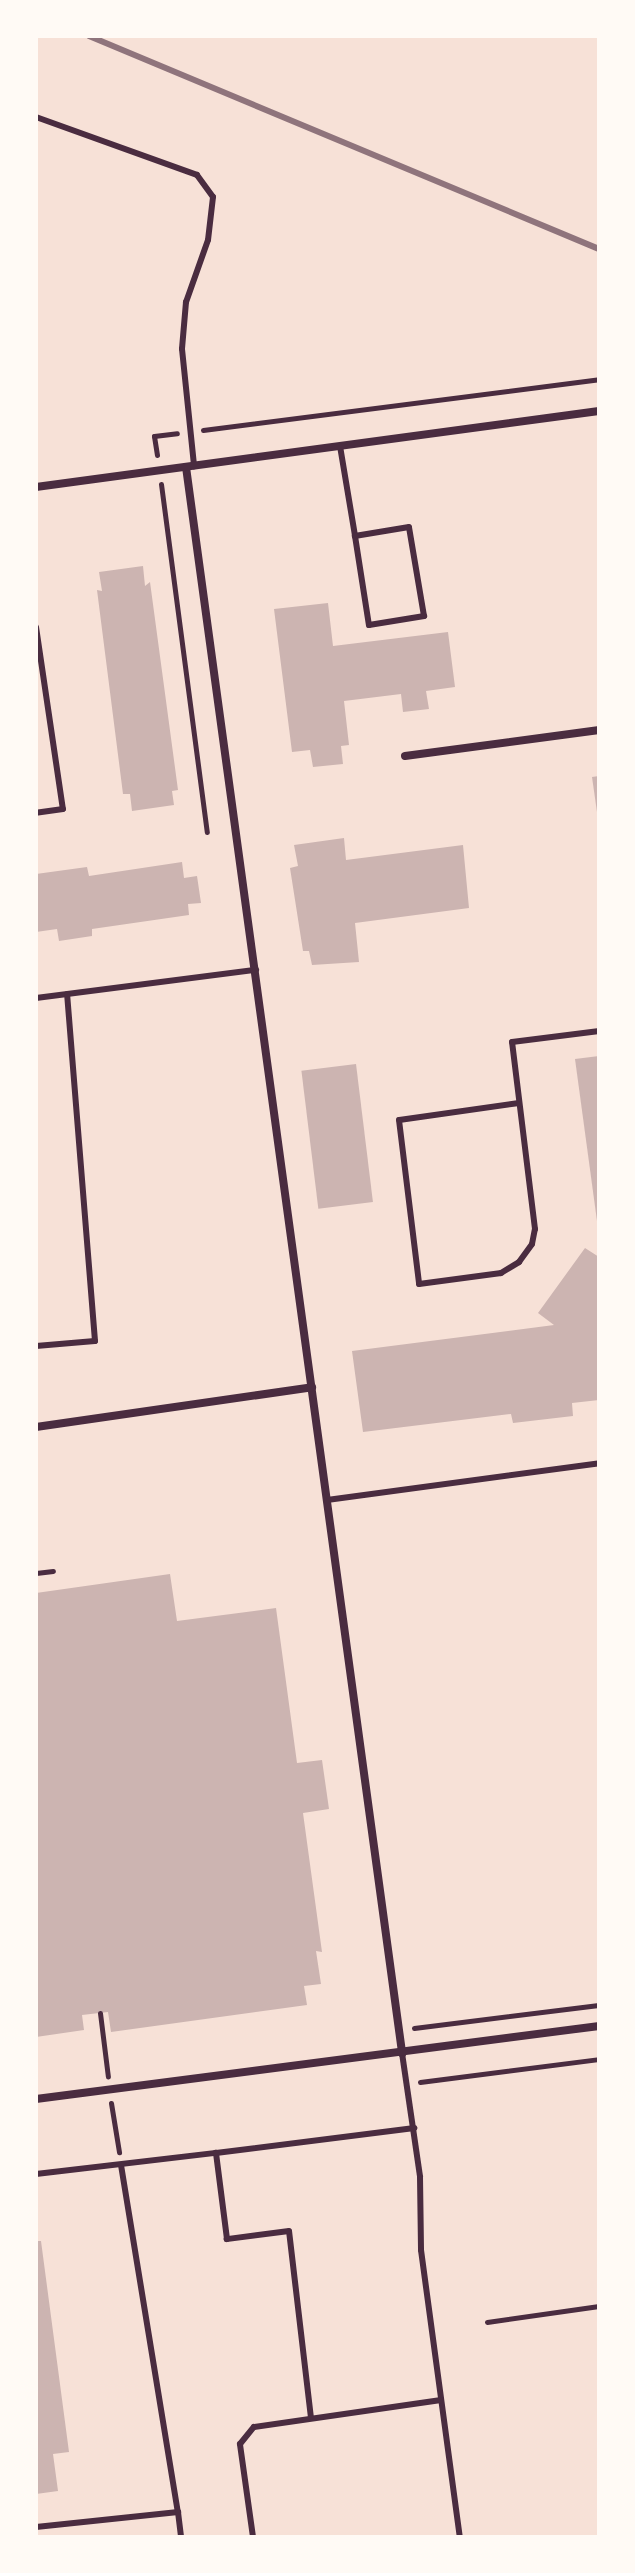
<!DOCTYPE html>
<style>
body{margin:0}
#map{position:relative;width:635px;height:2573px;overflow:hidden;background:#f7e1d7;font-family:Raleway,sans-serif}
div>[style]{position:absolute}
.building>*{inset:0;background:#ccb4b1;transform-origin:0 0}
.path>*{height:5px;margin:-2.5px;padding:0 2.5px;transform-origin:2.5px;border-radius:2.5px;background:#4a2c40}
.service>*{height:6px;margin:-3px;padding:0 3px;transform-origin:3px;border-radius:3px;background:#4a2c40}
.minor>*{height:8px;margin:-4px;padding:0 4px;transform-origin:4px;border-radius:4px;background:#4a2c40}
.rail>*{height:6px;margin:-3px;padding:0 3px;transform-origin:3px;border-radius:3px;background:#8f747c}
span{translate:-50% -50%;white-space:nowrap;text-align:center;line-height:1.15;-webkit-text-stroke:6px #fffaf5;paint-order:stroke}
.frame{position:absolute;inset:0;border:38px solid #fffaf5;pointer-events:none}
</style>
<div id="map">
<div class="building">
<i style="clip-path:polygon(143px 566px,145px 586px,150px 582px,178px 790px,172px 791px,174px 805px,132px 811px,130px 794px,123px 794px,97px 590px,102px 591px,99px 572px)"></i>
<i style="clip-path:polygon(328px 603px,333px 646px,448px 632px,455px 687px,426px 691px,429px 709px,403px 712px,401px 694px,344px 701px,349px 745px,341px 746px,343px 764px,313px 767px,310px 750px,292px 752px,274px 609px)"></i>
<i style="clip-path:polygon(599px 776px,599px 812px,597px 812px,592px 777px)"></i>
<i style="clip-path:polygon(344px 838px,346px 860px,463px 845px,469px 908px,355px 923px,359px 962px,312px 965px,309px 951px,303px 951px,290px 868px,298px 866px,294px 845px)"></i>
<i style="clip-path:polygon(182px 862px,184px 878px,197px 876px,201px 903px,188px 904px,189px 915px,92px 929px,92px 936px,59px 941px,57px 929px,36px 932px,36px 874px,87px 867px,89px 876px)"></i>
<i style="clip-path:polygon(599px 1056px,599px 1221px,597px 1221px,575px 1059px)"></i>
<i style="left:356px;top:1064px;width:139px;height:55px;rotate:83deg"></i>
<i style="clip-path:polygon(585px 1248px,599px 1257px,599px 1400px,572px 1403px,573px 1416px,513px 1423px,511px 1414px,363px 1432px,352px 1351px,554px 1325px,538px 1313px)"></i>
<i style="clip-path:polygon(170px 1574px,177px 1621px,276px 1608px,297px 1763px,322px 1760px,329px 1809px,303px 1813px,322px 1952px,316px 1951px,321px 1984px,304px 1986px,307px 2005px,111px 2032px,108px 2012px,82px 2015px,84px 2030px,36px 2037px,36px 1593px)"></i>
<i style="clip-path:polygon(36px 2241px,41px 2241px,69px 2452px,53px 2454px,58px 2491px,36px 2494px)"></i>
</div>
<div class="path">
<i style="left:203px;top:430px;width:399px;rotate:-7.3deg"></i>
<i style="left:157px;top:455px;width:19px;rotate:-99deg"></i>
<i style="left:154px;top:436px;width:23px;rotate:-7deg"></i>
<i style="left:161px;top:484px;width:351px;rotate:82.5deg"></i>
<i style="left:36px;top:1573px;width:17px;rotate:-7deg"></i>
<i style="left:100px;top:2013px;width:64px;rotate:82.9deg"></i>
<i style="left:414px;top:2028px;width:186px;rotate:-7.1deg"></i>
<i style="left:420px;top:2082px;width:180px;rotate:-7.3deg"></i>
<i style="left:111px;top:2103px;width:50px;rotate:80.7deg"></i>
<i style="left:487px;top:2322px;width:113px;rotate:-8.1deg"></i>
</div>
<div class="service">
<i style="left:36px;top:117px;width:171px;rotate:19.8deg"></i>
<i style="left:197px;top:175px;width:27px;rotate:54deg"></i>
<i style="left:213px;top:197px;width:43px;rotate:96.6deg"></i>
<i style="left:208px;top:240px;width:66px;rotate:109.5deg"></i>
<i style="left:186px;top:302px;width:47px;rotate:94.9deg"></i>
<i style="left:182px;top:349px;width:118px;rotate:84.1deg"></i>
<i style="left:340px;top:446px;width:91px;rotate:80.5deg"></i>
<i style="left:355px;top:536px;width:90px;rotate:81.1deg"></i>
<i style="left:369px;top:625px;width:56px;rotate:-9.3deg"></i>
<i style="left:424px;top:616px;width:90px;rotate:-99.6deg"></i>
<i style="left:409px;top:527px;width:55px;rotate:170.5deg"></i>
<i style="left:36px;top:627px;width:184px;rotate:81.6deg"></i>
<i style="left:63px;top:809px;width:27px;rotate:172deg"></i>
<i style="left:36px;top:998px;width:222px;rotate:-7.3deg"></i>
<i style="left:519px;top:1103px;width:121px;rotate:171.9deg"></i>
<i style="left:399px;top:1120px;width:165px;rotate:83deg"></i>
<i style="left:419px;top:1284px;width:83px;rotate:-7.6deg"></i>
<i style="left:501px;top:1273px;width:21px;rotate:-31deg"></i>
<i style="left:519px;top:1262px;width:22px;rotate:-54deg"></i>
<i style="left:532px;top:1244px;width:15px;rotate:-79deg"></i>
<i style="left:535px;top:1229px;width:188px;rotate:-97deg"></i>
<i style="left:512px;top:1042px;width:88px;rotate:-7.2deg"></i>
<i style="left:36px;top:1346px;width:59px;rotate:-4.8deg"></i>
<i style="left:95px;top:1341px;width:348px;rotate:-94.6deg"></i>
<i style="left:327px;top:1500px;width:275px;rotate:-7.7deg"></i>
<i style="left:402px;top:2053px;width:125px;rotate:81.7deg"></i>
<i style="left:420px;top:2177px;width:73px;rotate:89.2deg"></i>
<i style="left:421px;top:2250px;width:290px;rotate:82.3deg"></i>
<i style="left:121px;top:2165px;width:352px;rotate:80.7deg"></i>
<i style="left:36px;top:2174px;width:181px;rotate:-6.7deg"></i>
<i style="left:311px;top:2418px;width:188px;rotate:-96.7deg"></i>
<i style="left:289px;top:2231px;width:63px;rotate:172.6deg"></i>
<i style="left:227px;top:2239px;width:87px;rotate:-97.3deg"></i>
<i style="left:216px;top:2153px;width:200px;rotate:-7.2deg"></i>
<i style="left:36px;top:2527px;width:143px;rotate:-6deg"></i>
<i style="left:178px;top:2512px;width:25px;rotate:83deg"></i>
<i style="left:253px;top:2537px;width:94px;rotate:-98deg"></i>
<i style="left:240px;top:2444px;width:22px;rotate:-51deg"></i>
<i style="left:254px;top:2427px;width:189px;rotate:-8.2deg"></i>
</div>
<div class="minor">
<i style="left:186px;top:467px;width:1601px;rotate:82.24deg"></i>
<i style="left:36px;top:487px;width:568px;rotate:-7.69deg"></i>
<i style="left:405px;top:756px;width:196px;rotate:-7.6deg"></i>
<i style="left:36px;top:1427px;width:279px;rotate:-8.2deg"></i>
<i style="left:36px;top:2099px;width:568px;rotate:-7.39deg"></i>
</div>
<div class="rail">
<i style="left:89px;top:36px;width:553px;rotate:22.67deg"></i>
</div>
<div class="frame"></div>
</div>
